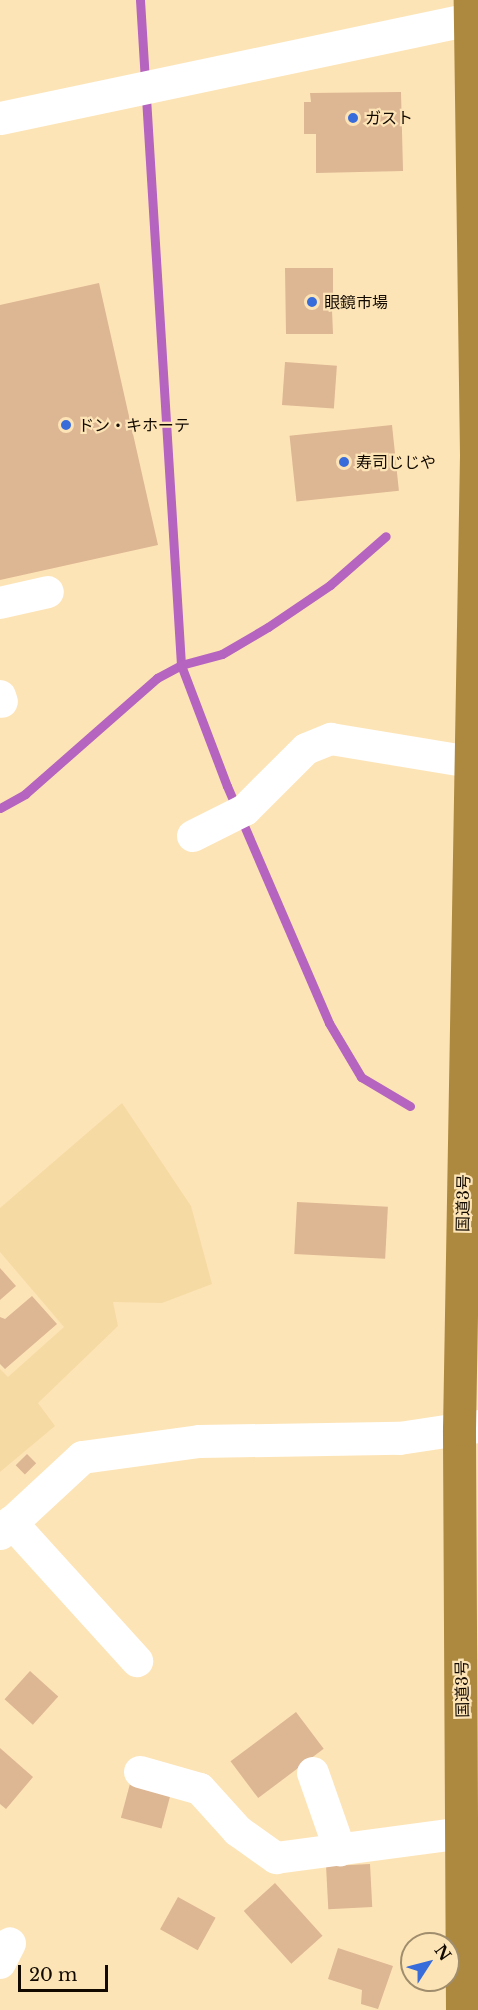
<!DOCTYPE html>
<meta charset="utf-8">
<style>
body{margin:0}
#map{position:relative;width:478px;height:2010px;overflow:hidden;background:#fde4b6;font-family:"Libre Baskerville","Noto Sans JP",serif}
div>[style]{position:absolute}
.built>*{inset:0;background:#f6daa4}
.stream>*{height:9px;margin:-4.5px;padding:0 4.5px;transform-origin:4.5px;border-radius:4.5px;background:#b564bf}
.building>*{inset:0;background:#ddb693;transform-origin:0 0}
.street>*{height:32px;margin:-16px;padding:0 16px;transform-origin:16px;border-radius:16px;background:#fff}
.secondary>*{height:33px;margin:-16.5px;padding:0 16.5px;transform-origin:16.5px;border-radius:16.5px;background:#fff}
.highway>*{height:33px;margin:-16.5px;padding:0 16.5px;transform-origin:16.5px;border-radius:16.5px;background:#ad893f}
.dots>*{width:16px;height:16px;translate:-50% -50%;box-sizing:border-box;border:3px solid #fde4b6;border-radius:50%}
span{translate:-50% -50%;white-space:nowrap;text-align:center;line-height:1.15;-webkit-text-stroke:4.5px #fde4b6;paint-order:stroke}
.poi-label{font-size:16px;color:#120a00}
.left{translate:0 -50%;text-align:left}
.street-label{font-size:16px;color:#120a00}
.north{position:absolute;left:400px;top:1932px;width:60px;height:60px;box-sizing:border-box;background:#fde4b6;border:2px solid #9f8d6d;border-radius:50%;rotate:54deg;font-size:16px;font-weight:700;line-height:24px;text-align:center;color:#120a00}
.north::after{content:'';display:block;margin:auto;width:21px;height:27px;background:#386cdb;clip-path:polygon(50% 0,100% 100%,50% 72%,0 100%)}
.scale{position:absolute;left:18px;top:1965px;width:90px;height:27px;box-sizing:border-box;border:3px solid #120a00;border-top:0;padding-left:8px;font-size:18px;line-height:21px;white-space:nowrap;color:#120a00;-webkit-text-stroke:4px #fde4b6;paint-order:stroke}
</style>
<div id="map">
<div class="built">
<i style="clip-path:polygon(122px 1103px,191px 1206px,212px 1284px,162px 1303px,113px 1302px,118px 1326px,38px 1403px,55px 1426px,0 1472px,0 1369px,8px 1377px,64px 1327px,0 1252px,0 1208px)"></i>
</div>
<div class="stream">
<i style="left:140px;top:0;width:666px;rotate:86.47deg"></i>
<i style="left:181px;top:665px;width:129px;rotate:69.2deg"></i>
<i style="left:227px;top:786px;width:258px;rotate:66.7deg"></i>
<i style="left:329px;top:1023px;width:63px;rotate:59.3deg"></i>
<i style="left:361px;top:1077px;width:57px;rotate:30.6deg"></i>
<i style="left:0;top:808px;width:29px;rotate:-29deg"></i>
<i style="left:25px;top:794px;width:176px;rotate:-41.3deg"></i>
<i style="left:157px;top:678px;width:27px;rotate:-28deg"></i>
<i style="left:181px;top:665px;width:42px;rotate:-15deg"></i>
<i style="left:222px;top:654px;width:53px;rotate:-30.4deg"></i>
<i style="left:268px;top:627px;width:75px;rotate:-34.1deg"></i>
<i style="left:330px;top:585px;width:74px;rotate:-41.2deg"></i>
</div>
<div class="building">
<i style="clip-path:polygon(401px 92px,403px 171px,316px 173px,316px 134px,304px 134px,304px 102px,311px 102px,310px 93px)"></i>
<i style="clip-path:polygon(285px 268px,333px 268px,333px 294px,338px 294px,339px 310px,332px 310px,333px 334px,286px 334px)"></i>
<i style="clip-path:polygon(99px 283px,158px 545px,0 580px,0 305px)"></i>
<i style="left:285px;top:362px;width:52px;height:43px;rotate:4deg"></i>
<i style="left:392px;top:425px;width:66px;height:103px;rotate:84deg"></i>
<i style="left:297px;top:1202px;width:91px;height:52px;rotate:3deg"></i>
<i style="clip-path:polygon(0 1268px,16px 1286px,0 1300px)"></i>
<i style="clip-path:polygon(32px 1296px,57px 1324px,5px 1369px,0 1364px,0 1317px,5px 1319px)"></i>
<i style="left:27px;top:1454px;width:13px;height:16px;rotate:45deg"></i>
<i style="left:30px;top:1671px;width:38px;height:38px;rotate:42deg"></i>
<i style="left:296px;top:1712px;width:46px;height:82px;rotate:53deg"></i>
<i style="clip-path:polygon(0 1748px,33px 1777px,6px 1809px,0 1804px)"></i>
<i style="left:131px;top:1780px;width:42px;height:39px;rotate:15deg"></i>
<i style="left:370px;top:1864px;width:43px;height:44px;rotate:87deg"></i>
<i style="left:275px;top:1883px;width:71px;height:42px;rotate:48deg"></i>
<i style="left:178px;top:1897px;width:43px;height:37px;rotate:29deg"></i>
<i style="clip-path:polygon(338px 1948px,393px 1966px,378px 2009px,361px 2004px,362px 1990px,328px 1979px)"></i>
</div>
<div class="street">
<i style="left:0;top:603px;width:49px;rotate:-12.9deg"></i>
<i style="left:0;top:696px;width:6px;rotate:72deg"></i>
<i style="left:193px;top:836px;width:58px;rotate:-26.6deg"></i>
<i style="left:245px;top:810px;width:86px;rotate:-45deg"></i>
<i style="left:306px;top:749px;width:27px;rotate:-22deg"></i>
<i style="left:331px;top:739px;width:141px;rotate:9.4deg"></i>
<i style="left:11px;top:1522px;width:188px;rotate:47.8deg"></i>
<i style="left:140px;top:1772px;width:62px;rotate:15.8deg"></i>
<i style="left:200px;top:1789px;width:57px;rotate:47.9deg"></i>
<i style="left:238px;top:1831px;width:47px;rotate:35.4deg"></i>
<i style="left:276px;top:1858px;width:190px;rotate:-7.6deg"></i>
<i style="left:313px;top:1773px;width:82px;rotate:70.7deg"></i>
<i style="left:0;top:1963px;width:22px;rotate:-63deg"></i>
</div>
<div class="secondary">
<i style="left:0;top:118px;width:489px;rotate:-11.9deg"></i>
<i style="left:0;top:1533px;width:112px;rotate:-42.8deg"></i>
<i style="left:82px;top:1457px;width:118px;rotate:-7.8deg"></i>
<i style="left:199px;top:1441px;width:200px;rotate:-0.9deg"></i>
<i style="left:399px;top:1438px;width:80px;rotate:-8.6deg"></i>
</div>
<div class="highway">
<i style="left:462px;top:2010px;width:581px;rotate:-90.3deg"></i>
<i style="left:459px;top:1429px;width:974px;rotate:-89deg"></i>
<i style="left:476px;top:455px;width:455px;rotate:-90.8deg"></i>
</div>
<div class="dots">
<i style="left:353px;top:118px;background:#386cdb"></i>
<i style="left:312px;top:302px;background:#386cdb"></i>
<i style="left:66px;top:425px;background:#386cdb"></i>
<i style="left:344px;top:462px;background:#386cdb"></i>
</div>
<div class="poi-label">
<span class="left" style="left:365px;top:118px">ガスト</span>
<span class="left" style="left:324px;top:302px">眼鏡市場</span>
<span class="left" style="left:78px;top:425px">ドン・キホーテ</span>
<span class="left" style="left:356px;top:462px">寿司じじや</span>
</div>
<div class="street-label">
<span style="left:463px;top:1203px;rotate:-89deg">国道3号</span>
<span style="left:462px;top:1689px;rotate:-91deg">国道3号</span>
</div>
<div class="north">N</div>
<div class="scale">20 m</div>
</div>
